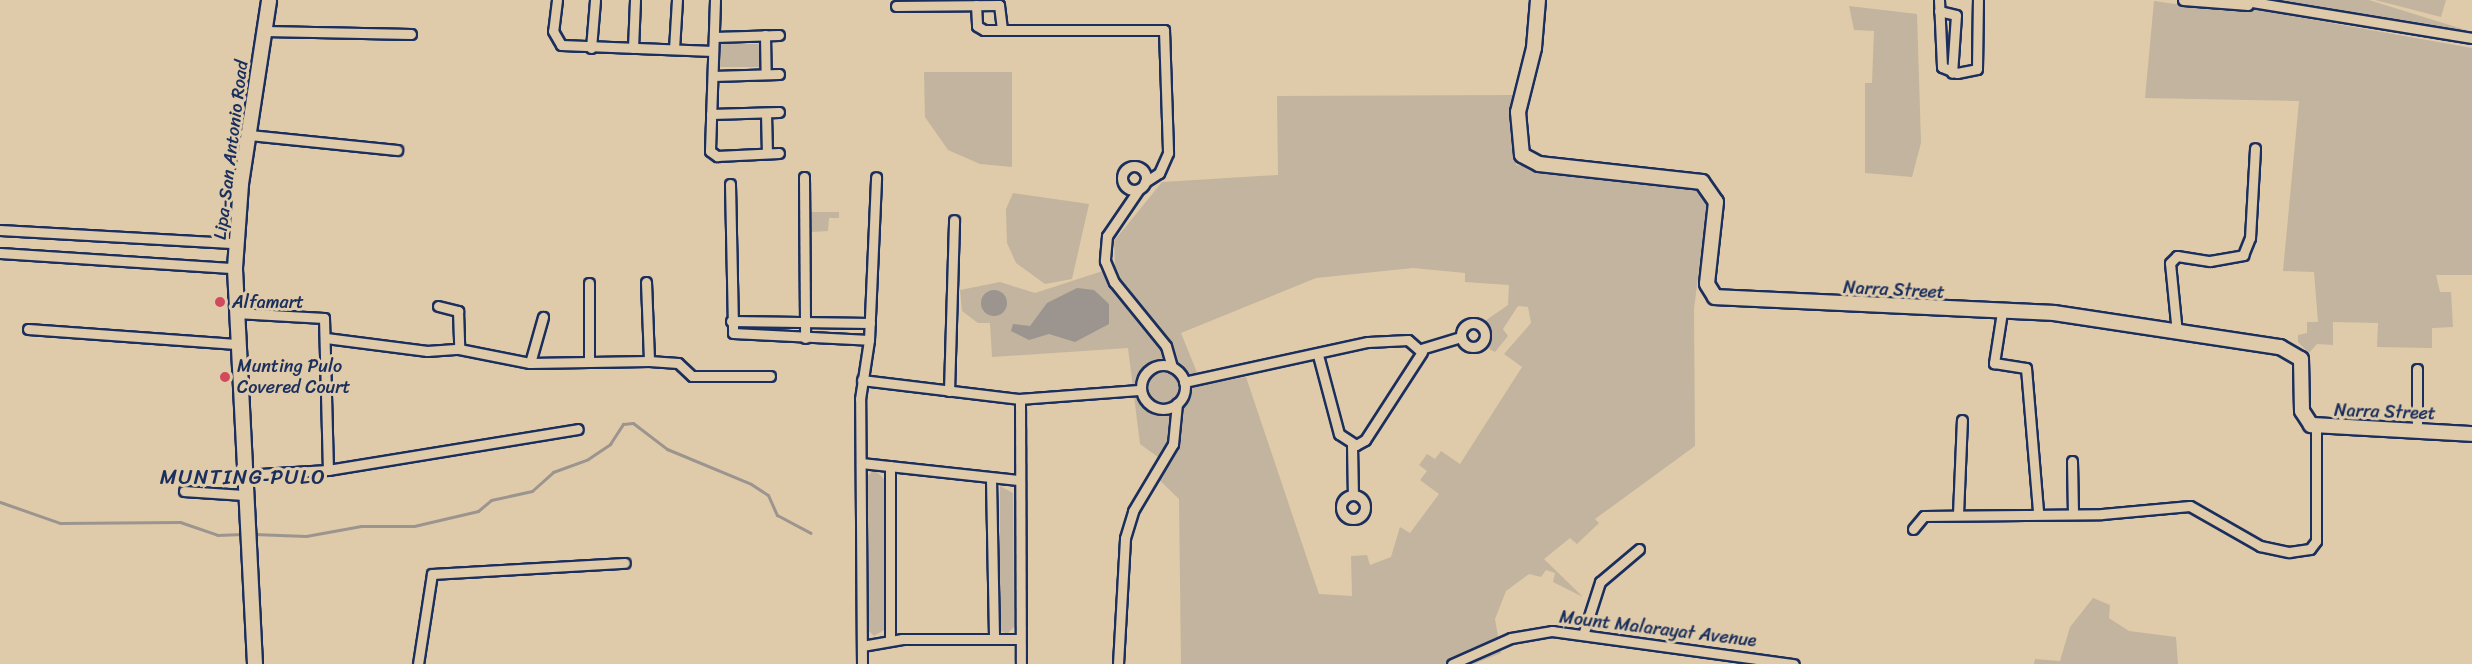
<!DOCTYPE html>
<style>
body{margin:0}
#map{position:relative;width:2472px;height:664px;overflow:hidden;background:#dfcba9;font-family:Sriracha,sans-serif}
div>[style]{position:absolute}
.green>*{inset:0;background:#c2b49e;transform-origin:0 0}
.water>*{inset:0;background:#9c958f}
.round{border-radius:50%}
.stream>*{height:3px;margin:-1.5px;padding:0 1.5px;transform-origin:1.5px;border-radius:1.5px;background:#9c958f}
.roads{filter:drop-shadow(2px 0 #1b2f5e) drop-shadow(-2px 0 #1b2f5e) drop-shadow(0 2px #1b2f5e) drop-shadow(0 -2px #1b2f5e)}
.street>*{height:9px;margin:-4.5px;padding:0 4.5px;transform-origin:4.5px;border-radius:4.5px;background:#dfcba9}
.street>.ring{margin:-4.5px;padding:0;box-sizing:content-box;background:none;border:9px solid #dfcba9;border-radius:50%}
.secondary>*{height:14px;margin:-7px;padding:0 7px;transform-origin:7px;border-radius:7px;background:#dfcba9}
.dots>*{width:16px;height:16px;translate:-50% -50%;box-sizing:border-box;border:3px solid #dfcba9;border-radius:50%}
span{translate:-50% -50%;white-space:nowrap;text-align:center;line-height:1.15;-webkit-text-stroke:6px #dfcba9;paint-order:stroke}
.street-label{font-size:18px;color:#1b2f5e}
.poi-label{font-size:18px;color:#1b2f5e}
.left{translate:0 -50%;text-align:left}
.quarter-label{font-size:21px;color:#1b2f5e;letter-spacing:1.5px}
</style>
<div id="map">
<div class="green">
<i style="clip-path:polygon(2268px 0,2369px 0,2472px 32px,2391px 20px)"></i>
<i style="clip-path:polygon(2375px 0,2446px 0,2441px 17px)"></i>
<i style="clip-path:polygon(2154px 1px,2225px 11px,2253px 9px,2472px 48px,2472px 275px,2436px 275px,2440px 292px,2451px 292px,2453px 327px,2432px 328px,2432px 348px,2377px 347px,2378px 323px,2333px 322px,2333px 345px,2317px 344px,2309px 353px,2298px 342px,2298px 335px,2307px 333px,2307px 322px,2318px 322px,2314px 272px,2283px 271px,2299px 101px,2145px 98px)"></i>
<i style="clip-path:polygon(1849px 6px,1917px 14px,1921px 143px,1912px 177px,1865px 173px,1865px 83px,1872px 83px,1874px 31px,1854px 30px)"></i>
<i style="left:762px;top:44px;width:23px;height:44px;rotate:90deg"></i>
<i style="clip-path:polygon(924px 72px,1012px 72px,1012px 167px,980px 164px,948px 150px,925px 117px)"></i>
<i style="clip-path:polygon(evenodd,1512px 95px,1516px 165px,1695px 185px,1708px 198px,1694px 309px,1695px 446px,1595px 519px,1599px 523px,1577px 544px,1570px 538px,1544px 559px,1583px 597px,1553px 582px,1555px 573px,1546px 570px,1541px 577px,1529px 574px,1506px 591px,1495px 619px,1501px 653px,1474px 664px,1181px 664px,1179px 499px,1149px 470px,1158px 457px,1140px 444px,1128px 348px,992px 357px,990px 323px,978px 323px,962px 311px,960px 290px,1000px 282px,1035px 293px,1115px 267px,1114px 241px,1162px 182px,1278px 175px,1277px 96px,1512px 95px,1413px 268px,1465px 273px,1465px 282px,1509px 285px,1508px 305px,1485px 321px,1492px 333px,1489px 349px,1495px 352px,1508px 336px,1503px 329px,1518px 306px,1528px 307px,1531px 323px,1504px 354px,1522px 367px,1460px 464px,1441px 451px,1435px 459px,1427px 454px,1419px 465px,1427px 471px,1420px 480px,1439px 494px,1410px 533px,1400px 527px,1391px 557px,1370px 565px,1367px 555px,1351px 556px,1352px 596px,1319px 594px,1246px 377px,1202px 385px,1181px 333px,1316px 278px,1413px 268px)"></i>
<i style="clip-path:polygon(1013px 193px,1089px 204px,1072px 279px,1045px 284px,1016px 263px,1007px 243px,1006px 209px)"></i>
<i style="clip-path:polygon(811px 212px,839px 212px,839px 218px,829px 218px,828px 231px,811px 232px)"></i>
<i style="clip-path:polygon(874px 469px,884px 479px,884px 630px,874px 636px,868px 630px,867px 477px)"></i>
<i style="clip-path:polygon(1000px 486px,1013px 493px,1014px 627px,1007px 634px,999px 630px)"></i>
<i style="clip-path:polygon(2093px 598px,2110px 605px,2109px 618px,2129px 631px,2176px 637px,2178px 664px,2034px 664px,2035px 659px,2060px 661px,2070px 627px)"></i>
</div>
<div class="water">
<i style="clip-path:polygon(1077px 288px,1094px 290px,1109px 304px,1109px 324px,1075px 342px,1049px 334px,1029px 340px,1011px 331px,1013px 324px,1030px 326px,1047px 303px)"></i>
<i class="round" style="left:981px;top:290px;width:26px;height:26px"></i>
</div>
<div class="stream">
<i style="left:0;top:502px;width:64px;rotate:19.3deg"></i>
<i style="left:60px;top:523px;width:120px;rotate:-0.5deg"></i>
<i style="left:180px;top:522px;width:39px;rotate:19deg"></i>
<i style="left:217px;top:535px;width:26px;rotate:-2deg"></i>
<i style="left:253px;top:534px;width:53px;rotate:2.2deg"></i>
<i style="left:306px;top:536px;width:56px;rotate:-10.3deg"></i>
<i style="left:361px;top:526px;width:53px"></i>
<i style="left:414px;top:526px;width:66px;rotate:-13.2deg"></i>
<i style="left:478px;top:511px;width:17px;rotate:-40deg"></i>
<i style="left:491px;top:500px;width:42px;rotate:-12.4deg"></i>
<i style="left:532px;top:491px;width:28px;rotate:-42deg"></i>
<i style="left:553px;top:472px;width:37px;rotate:-20deg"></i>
<i style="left:588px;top:459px;width:27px;rotate:-34deg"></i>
<i style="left:610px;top:444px;width:24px;rotate:-57deg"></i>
<i style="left:623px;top:424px;width:10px;rotate:-6deg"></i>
<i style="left:633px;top:423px;width:43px;rotate:37.4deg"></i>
<i style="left:667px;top:449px;width:91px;rotate:22.6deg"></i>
<i style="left:751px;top:484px;width:20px;rotate:33deg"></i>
<i style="left:768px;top:495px;width:22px;rotate:66deg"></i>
<i style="left:777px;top:515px;width:38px;rotate:28deg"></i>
</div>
<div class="roads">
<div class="street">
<i style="left:557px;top:0;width:31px;rotate:97deg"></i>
<i style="left:553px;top:31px;width:16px;rotate:60deg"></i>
<i style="left:561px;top:45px;width:152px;rotate:2.3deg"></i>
<i style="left:715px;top:0;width:151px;rotate:91.9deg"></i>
<i style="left:710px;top:151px;width:9px;rotate:36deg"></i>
<i style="left:717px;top:156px;width:62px;rotate:-2.8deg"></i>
<i style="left:1939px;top:0;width:67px;rotate:87.4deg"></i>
<i style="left:1942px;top:67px;width:16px;rotate:22deg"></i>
<i style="left:1957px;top:73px;width:20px;rotate:-11deg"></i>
<i style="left:1977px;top:69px;width:69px;rotate:-89.2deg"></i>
<i style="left:2183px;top:0;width:65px;rotate:4.4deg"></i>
<i style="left:2240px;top:0;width:235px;rotate:9.3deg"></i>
<i style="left:976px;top:5px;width:21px;rotate:87deg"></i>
<i style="left:977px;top:26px;width:8px;rotate:30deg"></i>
<i style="left:984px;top:30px;width:180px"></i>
<i style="left:1164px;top:30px;width:123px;rotate:88.1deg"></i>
<i style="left:1168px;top:153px;width:22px;rotate:114deg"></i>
<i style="left:1159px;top:173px;width:17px;rotate:147deg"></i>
<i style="left:896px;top:6px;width:103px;rotate:-0.6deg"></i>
<i style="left:999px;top:5px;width:25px;rotate:83deg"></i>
<i style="left:1939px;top:11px;width:17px;rotate:13deg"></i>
<i style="left:1956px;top:15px;width:58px;rotate:93.9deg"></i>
<i style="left:265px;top:31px;width:146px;rotate:1.2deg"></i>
<i style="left:765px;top:35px;width:39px;rotate:89deg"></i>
<i style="left:714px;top:37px;width:65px;rotate:-1.8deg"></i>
<i style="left:591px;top:48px;width:48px;rotate:-85.2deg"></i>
<i style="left:633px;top:48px;width:48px;rotate:-87.6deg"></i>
<i style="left:674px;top:49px;width:49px;rotate:-86.5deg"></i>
<i style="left:713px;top:76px;width:66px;rotate:-1.7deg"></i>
<i style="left:766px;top:113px;width:40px;rotate:88.6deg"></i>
<i style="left:711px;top:114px;width:68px;rotate:-1.7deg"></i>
<i style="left:249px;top:135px;width:149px;rotate:5.8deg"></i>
<i class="ring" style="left:1122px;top:166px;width:15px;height:15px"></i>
<i style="left:804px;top:177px;width:161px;rotate:89.6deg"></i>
<i style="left:730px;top:184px;width:149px;rotate:88.8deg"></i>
<i style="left:733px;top:333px;width:136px;rotate:2.9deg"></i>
<i style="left:1139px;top:189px;width:57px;rotate:124.2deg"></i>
<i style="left:1107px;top:236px;width:25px;rotate:95deg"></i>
<i style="left:1105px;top:261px;width:23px;rotate:67deg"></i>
<i style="left:1114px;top:282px;width:82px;rotate:50.9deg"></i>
<i style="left:1166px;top:346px;width:22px;rotate:74deg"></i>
<i style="left:0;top:230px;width:236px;rotate:3.2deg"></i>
<i style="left:0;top:253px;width:235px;rotate:3.7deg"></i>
<i style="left:646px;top:282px;width:79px;rotate:87.8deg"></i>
<i style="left:589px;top:283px;width:79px;rotate:90deg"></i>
<i style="left:438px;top:306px;width:21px;rotate:14deg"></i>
<i style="left:458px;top:311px;width:38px;rotate:88deg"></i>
<i style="left:2002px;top:312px;width:52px;rotate:98.9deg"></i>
<i style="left:1994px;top:363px;width:32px;rotate:9deg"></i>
<i style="left:2026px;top:368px;width:144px;rotate:85.2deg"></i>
<i style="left:236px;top:313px;width:88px;rotate:3.3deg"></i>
<i style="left:324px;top:318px;width:152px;rotate:88.5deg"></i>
<i style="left:731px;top:321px;width:139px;rotate:0.8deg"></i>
<i class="ring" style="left:1461px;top:323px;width:15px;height:15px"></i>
<i style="left:28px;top:329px;width:212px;rotate:4.1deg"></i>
<i style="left:2177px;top:333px;width:70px;rotate:-95.7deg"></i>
<i style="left:2170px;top:263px;width:10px;rotate:-45deg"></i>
<i style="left:2177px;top:256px;width:33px;rotate:9deg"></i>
<i style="left:2210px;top:261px;width:34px;rotate:-10deg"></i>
<i style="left:2243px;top:255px;width:18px;rotate:-68deg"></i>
<i style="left:2250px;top:238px;width:90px;rotate:-86.8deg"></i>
<i style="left:326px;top:338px;width:102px;rotate:7.3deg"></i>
<i style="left:427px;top:351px;width:32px;rotate:-4deg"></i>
<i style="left:459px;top:349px;width:72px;rotate:11.2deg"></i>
<i style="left:530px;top:363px;width:119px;rotate:-1deg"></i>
<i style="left:649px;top:361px;width:29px;rotate:4deg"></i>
<i style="left:678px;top:363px;width:19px;rotate:43deg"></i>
<i style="left:692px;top:376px;width:78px"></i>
<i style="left:1421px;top:349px;width:42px;rotate:-16.7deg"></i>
<i style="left:530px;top:363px;width:48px;rotate:-74.2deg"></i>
<i class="ring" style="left:1141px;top:365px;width:35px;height:35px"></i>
<i style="left:2417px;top:369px;width:63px;rotate:90deg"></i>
<i style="left:862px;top:380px;width:159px;rotate:6.9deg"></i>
<i style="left:1020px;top:399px;width:265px;rotate:89.8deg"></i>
<i style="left:1184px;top:382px;width:188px;rotate:-12.3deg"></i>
<i style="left:1368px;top:342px;width:40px;rotate:-2.9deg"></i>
<i style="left:1408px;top:340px;width:18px;rotate:41deg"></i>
<i style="left:1422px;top:352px;width:105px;rotate:122.9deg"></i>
<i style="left:1365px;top:440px;width:10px;rotate:151deg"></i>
<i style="left:1356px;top:445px;width:20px;rotate:-147deg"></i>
<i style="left:1339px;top:434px;width:82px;rotate:-104.9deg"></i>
<i style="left:949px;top:391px;width:171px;rotate:-88.3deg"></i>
<i style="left:1020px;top:399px;width:121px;rotate:-4.3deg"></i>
<i style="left:1352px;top:445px;width:50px;rotate:88.9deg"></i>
<i style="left:2072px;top:461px;width:52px;rotate:88.9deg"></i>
<i style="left:861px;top:463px;width:158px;rotate:6.2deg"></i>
<i style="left:890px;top:466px;width:174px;rotate:90deg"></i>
<i style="left:243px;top:475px;width:85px;rotate:-3.4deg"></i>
<i style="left:328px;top:470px;width:253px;rotate:-9.3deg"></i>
<i style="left:991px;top:479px;width:160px;rotate:88.9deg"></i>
<i style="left:184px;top:491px;width:59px;rotate:3.9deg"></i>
<i class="ring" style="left:1341px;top:495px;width:15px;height:15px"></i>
<i style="left:1958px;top:514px;width:94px;rotate:-87.6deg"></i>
<i style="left:1913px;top:529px;width:17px;rotate:-50deg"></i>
<i style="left:1924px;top:516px;width:178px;rotate:-0.6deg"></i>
<i style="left:2102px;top:514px;width:88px;rotate:-5.2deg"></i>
<i style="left:2190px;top:506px;width:81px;rotate:29.7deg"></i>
<i style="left:2260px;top:546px;width:30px;rotate:12deg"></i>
<i style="left:2289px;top:552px;width:21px;rotate:-8deg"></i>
<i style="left:2310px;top:549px;width:10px;rotate:-53deg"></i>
<i style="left:2316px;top:541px;width:114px;rotate:-90deg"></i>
<i style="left:1583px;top:635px;width:56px;rotate:-72.2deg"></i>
<i style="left:1600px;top:582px;width:51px;rotate:-40.2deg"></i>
<i style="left:862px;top:646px;width:41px;rotate:-9.9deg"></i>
<i style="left:902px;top:639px;width:118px"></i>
<i style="left:418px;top:664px;width:91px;rotate:-81.2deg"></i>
<i style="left:432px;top:574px;width:193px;rotate:-3.3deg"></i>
<i style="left:862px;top:664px;width:265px;rotate:-90.4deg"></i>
<i style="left:860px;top:399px;width:60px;rotate:-81.3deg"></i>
<i style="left:869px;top:340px;width:163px;rotate:-87.5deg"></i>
<i style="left:1118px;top:664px;width:126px;rotate:-86.8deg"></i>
<i style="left:1125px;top:538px;width:28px;rotate:-73deg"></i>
<i style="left:1133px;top:511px;width:78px;rotate:-59.2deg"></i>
<i style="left:1173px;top:444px;width:41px;rotate:-84.4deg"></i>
<i style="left:1452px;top:664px;width:64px;rotate:-23.8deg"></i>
<i style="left:1511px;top:638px;width:42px;rotate:-9.7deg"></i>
<i style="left:1552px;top:631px;width:244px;rotate:7.8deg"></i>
</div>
<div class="secondary">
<i style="left:1538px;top:0;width:48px;rotate:94.8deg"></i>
<i style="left:1534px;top:48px;width:66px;rotate:104deg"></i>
<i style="left:1518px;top:112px;width:43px;rotate:84.7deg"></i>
<i style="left:1522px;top:155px;width:19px;rotate:28deg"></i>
<i style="left:1539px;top:164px;width:164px;rotate:6.3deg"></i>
<i style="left:1702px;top:182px;width:24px;rotate:55deg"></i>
<i style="left:1716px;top:202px;width:82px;rotate:96.3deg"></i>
<i style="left:1707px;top:284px;width:15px;rotate:58deg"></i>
<i style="left:1715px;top:297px;width:339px;rotate:2.7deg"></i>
<i style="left:2054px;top:313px;width:229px;rotate:8.6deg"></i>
<i style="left:2280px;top:347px;width:24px;rotate:30deg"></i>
<i style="left:2301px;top:359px;width:52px;rotate:88.9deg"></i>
<i style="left:2302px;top:411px;width:17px;rotate:57deg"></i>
<i style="left:2311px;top:425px;width:161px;rotate:3.2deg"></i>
<i style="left:255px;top:664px;width:397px;rotate:-92.9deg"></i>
<i style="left:235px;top:268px;width:84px;rotate:-85.9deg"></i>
<i style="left:241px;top:184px;width:186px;rotate:-81.3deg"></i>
</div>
</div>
<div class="dots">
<i style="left:220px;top:302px;background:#d1495b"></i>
<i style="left:225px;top:377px;background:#d1495b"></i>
</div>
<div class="street-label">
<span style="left:231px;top:150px;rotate:-83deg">Lipa-San Antonio Road</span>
<span style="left:1894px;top:290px;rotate:3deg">Narra Street</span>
<span style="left:2385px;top:412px;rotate:2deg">Narra Street</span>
<span style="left:1658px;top:629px;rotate:7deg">Mount Malarayat Avenue</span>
</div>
<div class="poi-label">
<span class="left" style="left:232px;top:302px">Alfamart</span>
<span class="left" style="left:237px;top:377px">Munting Pulo<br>Covered Court</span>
</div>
<div class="quarter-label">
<span style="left:243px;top:477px">MUNTING PULO</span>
</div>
</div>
